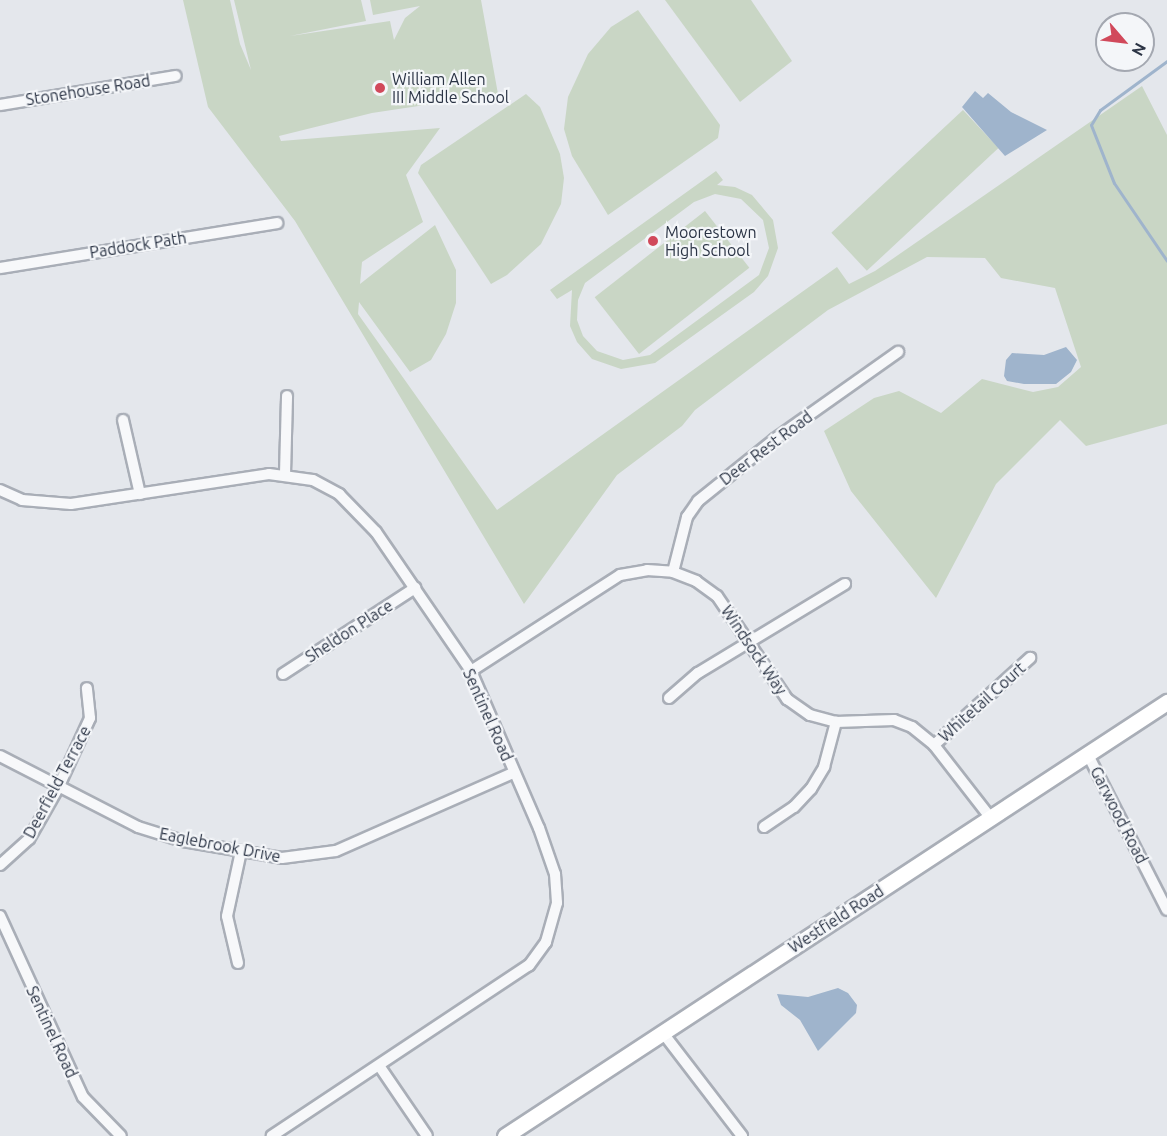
<!DOCTYPE html>
<style>
body{margin:0}
#map{position:relative;width:1167px;height:1136px;overflow:hidden;background:#e4e7ec;font-family:Ubuntu,sans-serif}
div>[style]{position:absolute}
.green>*{inset:0;background:#c9d6c5;transform-origin:0 0}
.water>*{inset:0;background:#9fb4cc}
.stream>*{height:3px;margin:-1.5px;padding:0 1.5px;transform-origin:1.5px;border-radius:1.5px;background:#9fb4cc}
.roads{filter:drop-shadow(2px 0 #a9aeb7) drop-shadow(-2px 0 #a9aeb7) drop-shadow(0 2px #a9aeb7) drop-shadow(0 -2px #a9aeb7)}
.street>*{height:10px;margin:-5px;padding:0 5px;transform-origin:5px;border-radius:5px;background:#f7f8fa}
.secondary>*{height:15px;margin:-7.5px;padding:0 7.5px;transform-origin:7.5px;border-radius:7.5px;background:#fff}
.dots>*{width:16px;height:16px;translate:-50% -50%;box-sizing:border-box;border:3px solid #f4f6f9;border-radius:50%}
span{translate:-50% -50%;white-space:nowrap;text-align:center;line-height:1.15;-webkit-text-stroke:4.5px #f4f6f9;paint-order:stroke}
.poi-label{font-size:16px;color:#2b3445}
.left{translate:0 -50%;text-align:left}
.street-label{font-size:16px;color:#2b3445}
.north{position:absolute;left:1095px;top:12px;width:60px;height:60px;box-sizing:border-box;background:#f4f6f9;border:2px solid #a4a8b1;border-radius:50%;rotate:118deg;font-size:16px;font-weight:700;line-height:24px;text-align:center;color:#2b3445}
.north::after{content:'';display:block;margin:auto;width:21px;height:27px;background:#d1495b;clip-path:polygon(50% 0,100% 100%,50% 72%,0 100%)}
</style>
<div id="map">
<div class="green">
<i style="clip-path:polygon(183px 0,230px 0,240px 44px,251px 70px,234px 0,361px 0,366px 21px,290px 36px,390px 21px,394px 40px,405px 18px,420px 6px,373px 15px,370px 0,481px 0,498px 94px,372px 113px,279px 136px,281px 141px,440px 128px,406px 175px,423px 222px,362px 262px,360px 284px,435px 225px,456px 270px,456px 303px,446px 334px,431px 360px,410px 372px,359px 302px,358px 314px,497px 510px,837px 267px,849px 284px,875px 271px,1142px 86px,1167px 135px,1167px 424px,1086px 446px,1060px 420px,996px 484px,936px 598px,851px 491px,824px 431px,874px 398px,899px 391px,941px 413px,982px 379px,1033px 392px,1058px 387px,1081px 367px,1055px 288px,1001px 278px,985px 258px,927px 257px,828px 310px,695px 410px,682px 426px,617px 475px,524px 604px,295px 221px,208px 107px)"></i>
<i style="clip-path:polygon(665px 0,751px 0,792px 61px,740px 102px)"></i>
<i style="clip-path:polygon(638px 10px,720px 125px,718px 138px,608px 215px,572px 156px,564px 129px,568px 97px,588px 54px,611px 27px)"></i>
<i style="clip-path:polygon(526px 94px,540px 107px,560px 154px,564px 178px,561px 204px,541px 244px,507px 275px,491px 284px,418px 173px,421px 165px)"></i>
<i style="left:963px;top:110px;width:52px;height:180px;rotate:47deg"></i>
<i style="clip-path:polygon(evenodd,716px 171px,723px 180px,717px 185px,735px 187px,752px 195px,773px 220px,778px 248px,768px 276px,754px 292px,655px 363px,621px 369px,592px 359px,577px 342px,570px 326px,572px 290px,557px 299px,550px 290px,716px 171px,715px 194px,741px 199px,763px 220px,769px 248px,759px 275px,650px 355px,623px 360px,597px 351px,583px 336px,577px 320px,578px 300px,585px 283px,694px 202px,715px 194px)"></i>
<i style="left:705px;top:211px;width:72px;height:140px;rotate:52deg"></i>
</div>
<div class="water">
<i style="clip-path:polygon(975px 91px,983px 98px,988px 93px,1011px 112px,1047px 130px,1005px 156px,962px 107px)"></i>
<i style="clip-path:polygon(1066px 347px,1077px 360px,1071px 372px,1056px 384px,1024px 384px,1007px 381px,1004px 376px,1006px 360px,1012px 353px,1044px 355px)"></i>
<i style="clip-path:polygon(838px 988px,848px 993px,857px 1005px,856px 1013px,818px 1051px,800px 1020px,781px 1005px,777px 994px,808px 997px)"></i>
</div>
<div class="stream">
<i style="left:1167px;top:61px;width:83px;rotate:143.8deg"></i>
<i style="left:1100px;top:110px;width:17px;rotate:121deg"></i>
<i style="left:1091px;top:125px;width:62px;rotate:68.4deg"></i>
<i style="left:1114px;top:183px;width:94px;rotate:55.8deg"></i>
</div>
<div class="roads">
<div class="street">
<i style="left:0;top:105px;width:178px;rotate:-9.4deg"></i>
<i style="left:0;top:268px;width:281px;rotate:-9.2deg"></i>
<i style="left:123px;top:420px;width:76px;rotate:77.1deg"></i>
<i style="left:285px;top:474px;width:78px;rotate:-88.5deg"></i>
<i style="left:0;top:490px;width:24px;rotate:24deg"></i>
<i style="left:22px;top:500px;width:49px;rotate:4.7deg"></i>
<i style="left:71px;top:504px;width:200px;rotate:-8.6deg"></i>
<i style="left:269px;top:474px;width:44px;rotate:7.8deg"></i>
<i style="left:313px;top:480px;width:30px;rotate:28deg"></i>
<i style="left:339px;top:494px;width:53px;rotate:45.8deg"></i>
<i style="left:376px;top:532px;width:168px;rotate:55.6deg"></i>
<i style="left:471px;top:671px;width:171px;rotate:66.6deg"></i>
<i style="left:539px;top:828px;width:49px;rotate:70.8deg"></i>
<i style="left:555px;top:874px;width:29px;rotate:86deg"></i>
<i style="left:557px;top:903px;width:41px;rotate:105.8deg"></i>
<i style="left:546px;top:942px;width:29px;rotate:126deg"></i>
<i style="left:529px;top:965px;width:309px;rotate:146.4deg"></i>
<i style="left:673px;top:572px;width:57px;rotate:-75.7deg"></i>
<i style="left:687px;top:517px;width:19px;rotate:-55deg"></i>
<i style="left:698px;top:501px;width:99px;rotate:-38.8deg"></i>
<i style="left:775px;top:439px;width:151px;rotate:-35.3deg"></i>
<i style="left:471px;top:671px;width:177px;rotate:-32.8deg"></i>
<i style="left:620px;top:575px;width:27px;rotate:-10deg"></i>
<i style="left:647px;top:570px;width:26px;rotate:4deg"></i>
<i style="left:673px;top:572px;width:25px;rotate:21deg"></i>
<i style="left:696px;top:581px;width:26px;rotate:36deg"></i>
<i style="left:717px;top:596px;width:125px;rotate:55.8deg"></i>
<i style="left:787px;top:699px;width:28px;rotate:35deg"></i>
<i style="left:810px;top:715px;width:27px;rotate:15deg"></i>
<i style="left:836px;top:722px;width:58px;rotate:-2deg"></i>
<i style="left:894px;top:720px;width:19px;rotate:21deg"></i>
<i style="left:912px;top:727px;width:28px;rotate:39deg"></i>
<i style="left:934px;top:745px;width:91px;rotate:52.1deg"></i>
<i style="left:283px;top:674px;width:158px;rotate:-33.1deg"></i>
<i style="left:669px;top:698px;width:38px;rotate:-41deg"></i>
<i style="left:698px;top:673px;width:172px;rotate:-31.2deg"></i>
<i style="left:934px;top:745px;width:130px;rotate:-42.2deg"></i>
<i style="left:1087px;top:753px;width:176px;rotate:63deg"></i>
<i style="left:0;top:756px;width:155px;rotate:27.2deg"></i>
<i style="left:138px;top:827px;width:47px;rotate:17.3deg"></i>
<i style="left:183px;top:841px;width:100px;rotate:9.7deg"></i>
<i style="left:282px;top:858px;width:54px;rotate:-7.4deg"></i>
<i style="left:336px;top:851px;width:193px;rotate:-23.8deg"></i>
<i style="left:764px;top:827px;width:36px;rotate:-34deg"></i>
<i style="left:794px;top:807px;width:25px;rotate:-47deg"></i>
<i style="left:811px;top:789px;width:26px;rotate:-59deg"></i>
<i style="left:824px;top:767px;width:47px;rotate:-75.1deg"></i>
<i style="left:0;top:865px;width:39px;rotate:-42deg"></i>
<i style="left:29px;top:839px;width:59px;rotate:-60.4deg"></i>
<i style="left:58px;top:788px;width:77px;rotate:-65.4deg"></i>
<i style="left:90px;top:718px;width:30px;rotate:-96deg"></i>
<i style="left:0;top:916px;width:199px;rotate:65.4deg"></i>
<i style="left:83px;top:1097px;width:54px;rotate:45.7deg"></i>
<i style="left:238px;top:963px;width:48px;rotate:-103.2deg"></i>
<i style="left:227px;top:916px;width:66px;rotate:-77.8deg"></i>
<i style="left:663px;top:1033px;width:130px;rotate:52.5deg"></i>
<i style="left:380px;top:1067px;width:83px;rotate:55.7deg"></i>
</div>
<div class="secondary">
<i style="left:505px;top:1136px;width:792px;rotate:-33.25deg"></i>
</div>
</div>
<div class="dots">
<i style="left:380px;top:88px;background:#d1495b"></i>
<i style="left:653px;top:241px;background:#d1495b"></i>
</div>
<div class="poi-label">
<span class="left" style="left:392px;top:88px">William Allen<br>III Middle School</span>
<span class="left" style="left:665px;top:241px">Moorestown<br>High School</span>
</div>
<div class="street-label">
<span style="left:88px;top:90px;rotate:-9deg">Stonehouse Road</span>
<span style="left:138px;top:245px;rotate:-9deg">Paddock Path</span>
<span style="left:766px;top:448px;rotate:-37deg">Deer Rest Road</span>
<span style="left:349px;top:631px;rotate:-33deg">Sheldon Place</span>
<span style="left:754px;top:650px;rotate:56deg">Windsock Way</span>
<span style="left:982px;top:702px;rotate:-42deg">Whitetail Court</span>
<span style="left:488px;top:715px;rotate:66deg">Sentinel Road</span>
<span style="left:57px;top:782px;rotate:-62deg">Deerfield Terrace</span>
<span style="left:1119px;top:815px;rotate:63deg">Garwood Road</span>
<span style="left:220px;top:845px;rotate:11deg">Eaglebrook Drive</span>
<span style="left:836px;top:919px;rotate:-33deg">Westfield Road</span>
<span style="left:52px;top:1032px;rotate:65deg">Sentinel Road</span>
</div>
<div class="north">N</div>
</div>
